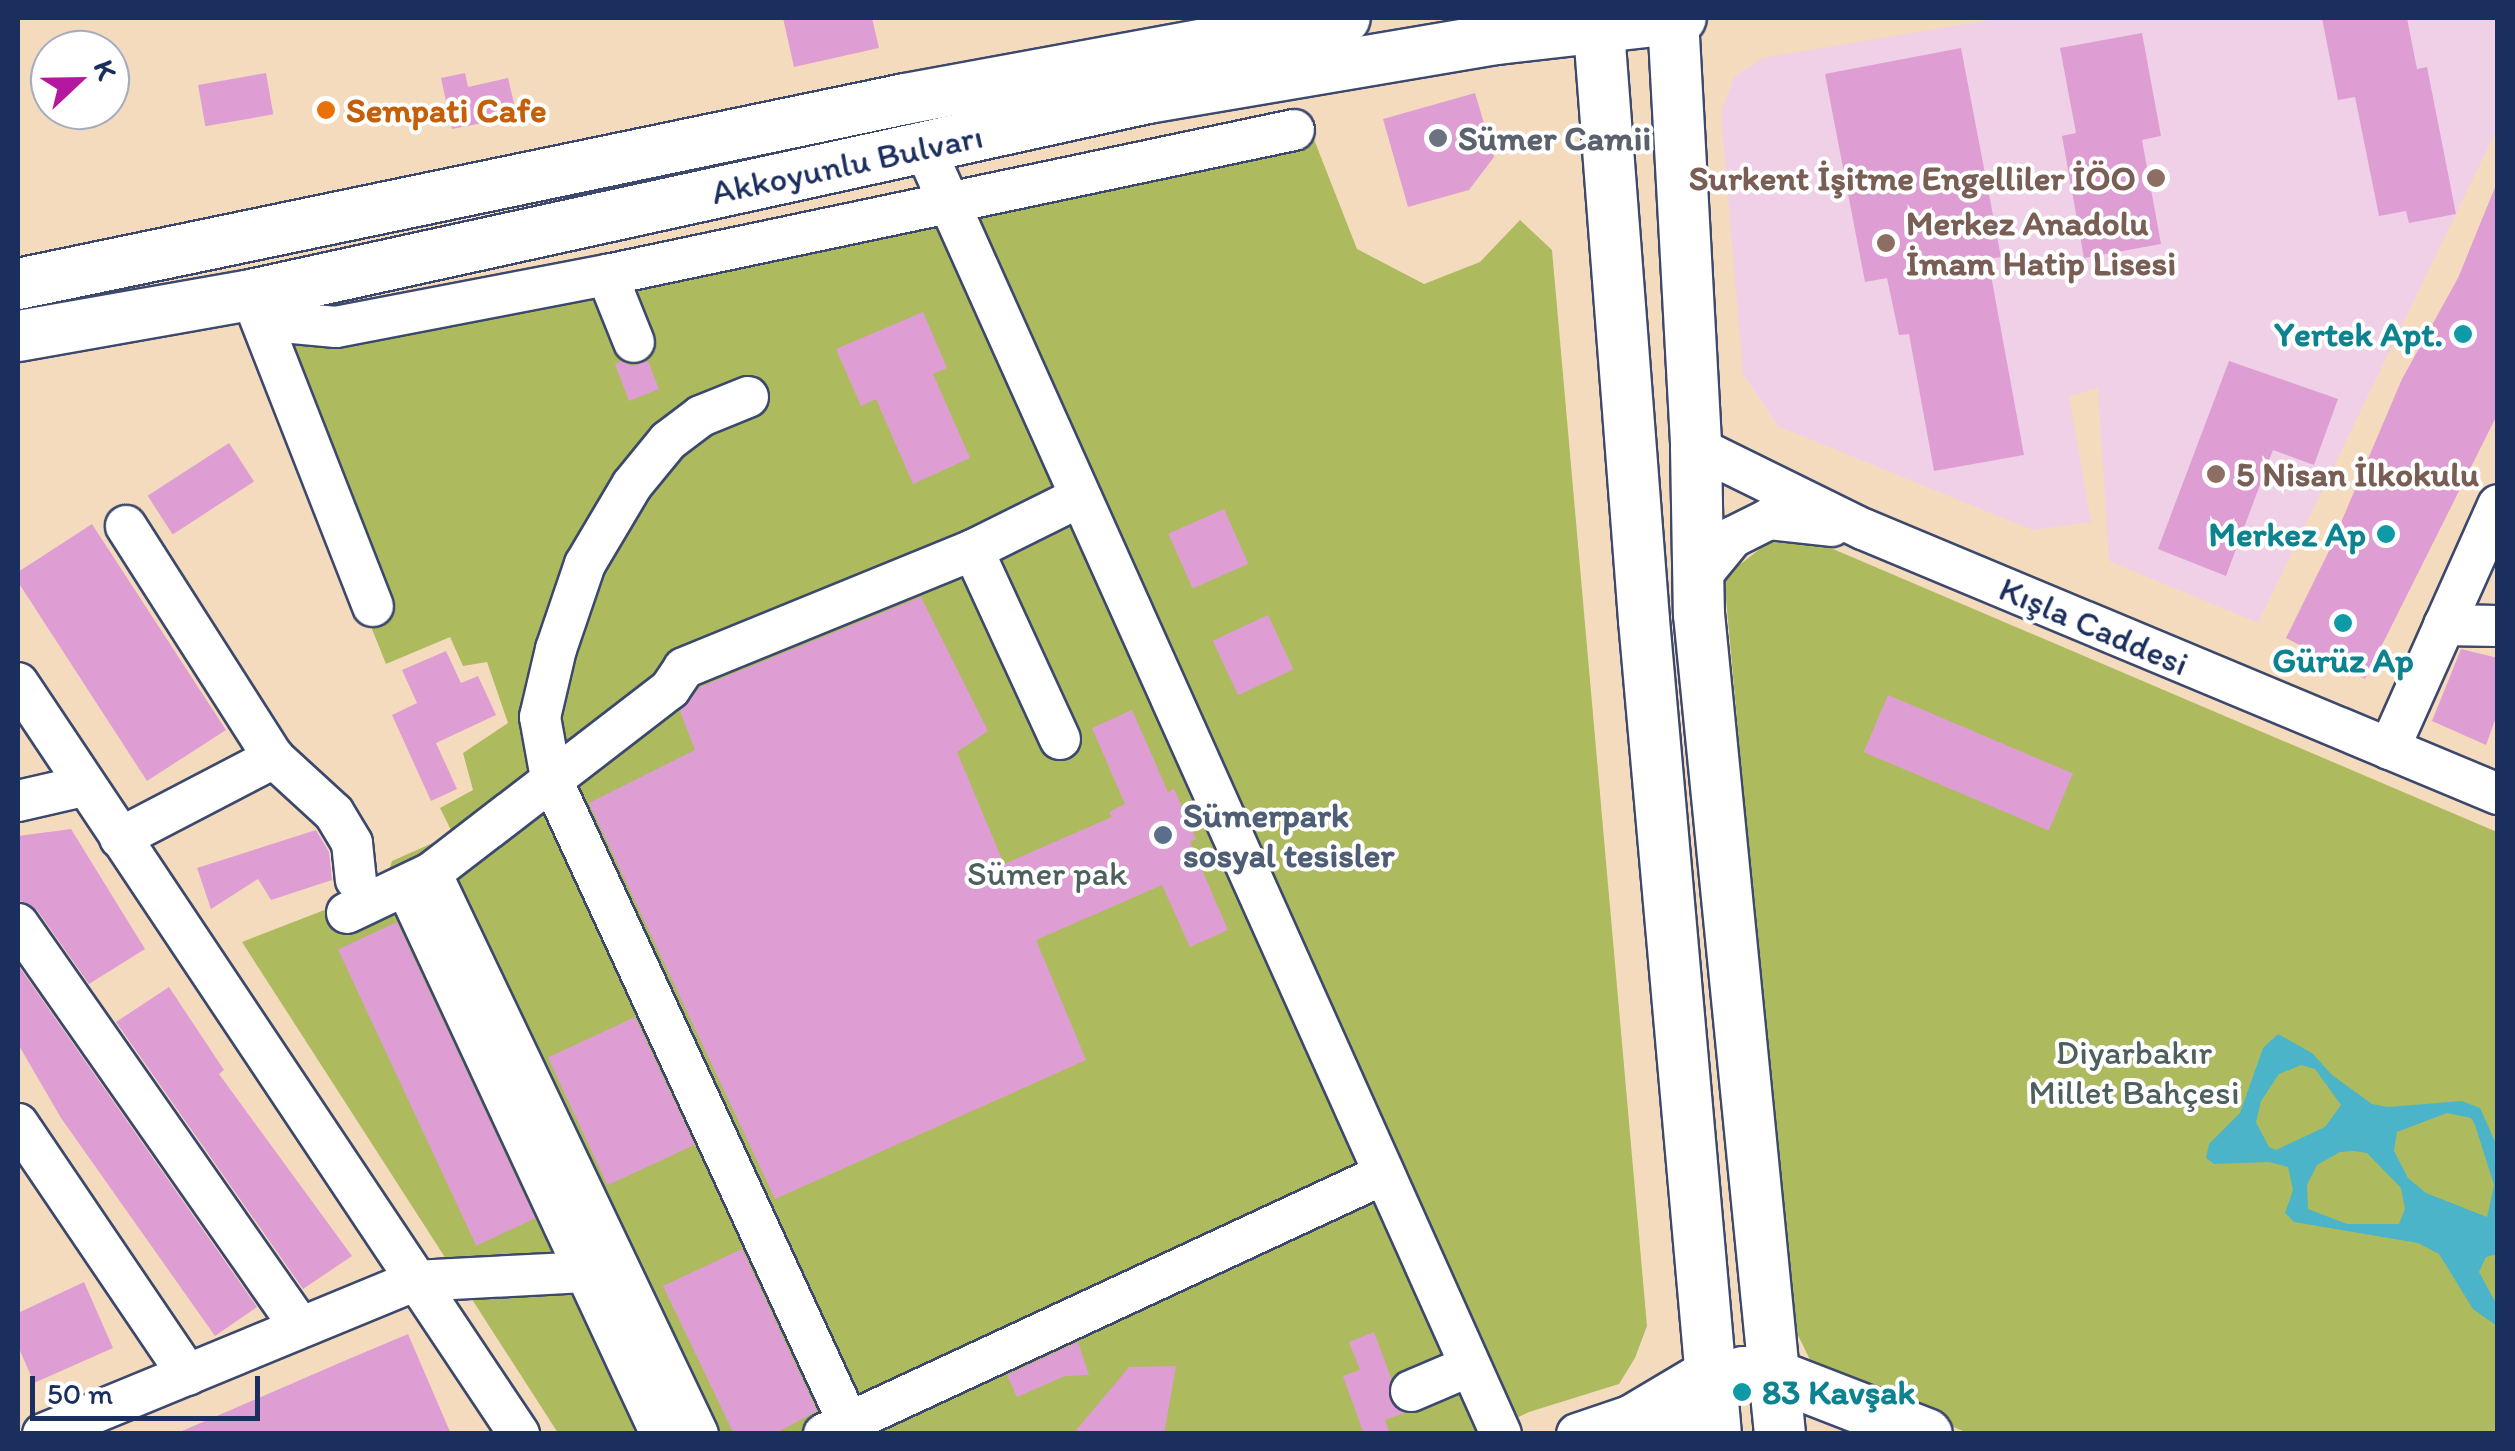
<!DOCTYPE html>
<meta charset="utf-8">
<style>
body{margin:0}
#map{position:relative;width:2515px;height:1451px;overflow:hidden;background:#f5dbbe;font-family:Itim,sans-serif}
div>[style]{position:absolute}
.built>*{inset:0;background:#efd0e6}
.green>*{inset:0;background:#adbb5e}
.water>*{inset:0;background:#4bb4c9}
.building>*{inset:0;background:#df9ed3;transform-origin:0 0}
.roads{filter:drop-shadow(2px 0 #3c496c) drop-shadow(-2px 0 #3c496c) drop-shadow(0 2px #3c496c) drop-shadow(0 -2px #3c496c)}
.minor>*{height:40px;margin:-20px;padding:0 20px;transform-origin:20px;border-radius:20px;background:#fff}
.major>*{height:50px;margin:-25px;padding:0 25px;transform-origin:25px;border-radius:25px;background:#fff}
.dots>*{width:28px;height:28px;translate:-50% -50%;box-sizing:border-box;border:5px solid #fff;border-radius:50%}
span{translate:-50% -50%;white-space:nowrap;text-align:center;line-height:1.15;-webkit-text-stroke:8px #fff;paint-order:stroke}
.food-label{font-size:35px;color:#c56008;font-weight:700}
.left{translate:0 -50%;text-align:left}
.worship-label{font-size:35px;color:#5b616d;font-weight:700}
.street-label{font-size:35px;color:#1b2f5e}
.education-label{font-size:35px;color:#785e54;font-weight:700}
.right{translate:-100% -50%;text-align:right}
.culture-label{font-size:35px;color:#0d838f;font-weight:700}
.service-label{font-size:35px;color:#4e5e75;font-weight:700}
.park-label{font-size:35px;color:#4e605e}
.frame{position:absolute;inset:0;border:20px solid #1b2f5e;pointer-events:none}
.north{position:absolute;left:30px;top:30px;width:100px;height:100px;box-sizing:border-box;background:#fff;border:2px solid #a4acbf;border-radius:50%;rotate:68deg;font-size:28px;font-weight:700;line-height:40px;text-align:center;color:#1b2f5e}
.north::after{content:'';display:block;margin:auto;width:35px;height:45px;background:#b5179e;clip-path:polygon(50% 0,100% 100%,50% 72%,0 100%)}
.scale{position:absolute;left:30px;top:1376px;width:230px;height:45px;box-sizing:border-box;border:5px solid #1b2f5e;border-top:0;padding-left:12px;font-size:30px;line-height:35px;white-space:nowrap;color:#1b2f5e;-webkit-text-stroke:8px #fff;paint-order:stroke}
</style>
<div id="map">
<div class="built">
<i style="clip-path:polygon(2002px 18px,2497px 18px,2497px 129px,2258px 623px,2109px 561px,2098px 387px,2069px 397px,2091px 522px,2032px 530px,1778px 426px,1743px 374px,1721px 113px,1734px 77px,1763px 58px)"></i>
</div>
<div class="green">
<i style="clip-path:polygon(1306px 119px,1357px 249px,1424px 284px,1480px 262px,1520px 220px,1552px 250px,1647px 1326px,1635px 1358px,1619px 1384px,1529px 1412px,1482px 1434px,558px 1433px,242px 942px,384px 887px,392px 861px,453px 834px,440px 808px,473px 790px,463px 753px,508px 723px,487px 662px,463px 666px,450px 637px,386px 664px,249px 322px)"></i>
<i style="clip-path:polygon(1812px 540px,2497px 832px,2497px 1433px,1968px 1433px,1815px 1370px,1792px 1323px,1724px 577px,1770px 541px)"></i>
</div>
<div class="water">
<i style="clip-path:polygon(evenodd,2278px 1034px,2312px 1053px,2332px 1075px,2372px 1104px,2388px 1107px,2462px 1101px,2480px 1108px,2497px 1146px,2498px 1254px,2486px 1257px,2479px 1272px,2497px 1305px,2497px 1326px,2473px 1309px,2439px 1254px,2418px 1243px,2294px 1222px,2285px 1213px,2293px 1190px,2288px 1167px,2269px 1162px,2214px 1164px,2206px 1158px,2209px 1144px,2240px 1113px,2263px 1048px,2278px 1034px,2301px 1065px,2315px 1069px,2341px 1105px,2325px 1127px,2276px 1150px,2269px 1147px,2256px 1122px,2261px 1101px,2279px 1074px,2301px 1065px,2278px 1034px,2447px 1113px,2471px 1118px,2475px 1125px,2494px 1185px,2487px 1217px,2426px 1193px,2408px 1178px,2394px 1151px,2397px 1132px,2447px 1113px,2278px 1034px,2354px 1151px,2367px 1153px,2401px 1188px,2405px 1209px,2399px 1224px,2347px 1224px,2308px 1209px,2307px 1185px,2317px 1165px,2340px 1152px,2354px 1151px)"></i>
</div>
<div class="building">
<i style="clip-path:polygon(783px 18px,872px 18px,879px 48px,794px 67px)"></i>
<i style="clip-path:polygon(2322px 18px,2407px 18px,2417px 69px,2427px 67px,2456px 214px,2409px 223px,2406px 211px,2379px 216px,2355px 97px,2338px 100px)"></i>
<i style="clip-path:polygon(2142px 33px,2161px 136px,2142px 140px,2161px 244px,2084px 258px,2062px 136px,2076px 133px,2060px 48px)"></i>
<i style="clip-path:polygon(1961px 48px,2001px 257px,1988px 259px,2024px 455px,1934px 471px,1909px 334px,1899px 335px,1887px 278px,1865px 282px,1825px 74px)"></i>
<i style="left:266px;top:73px;width:42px;height:69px;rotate:80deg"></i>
<i style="clip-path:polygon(465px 73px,468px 87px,508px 78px,517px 116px,452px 129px,441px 78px)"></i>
<i style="clip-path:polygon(1475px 93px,1494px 157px,1469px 190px,1408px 207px,1383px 119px)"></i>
<i style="clip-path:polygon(2498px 180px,2498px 413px,2365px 679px,2286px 638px,2328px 553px,2402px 379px,2458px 278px)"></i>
<i style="clip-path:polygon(923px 312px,947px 368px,933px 374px,970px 458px,913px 484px,876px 399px,861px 406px,836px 349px)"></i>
<i style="clip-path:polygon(621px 361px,632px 366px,648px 361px,659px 389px,629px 401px,615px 364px)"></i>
<i style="clip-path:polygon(2229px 361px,2338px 399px,2314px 465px,2273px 450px,2226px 576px,2158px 549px)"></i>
<i style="left:229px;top:443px;width:46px;height:97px;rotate:57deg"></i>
<i style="left:1224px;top:509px;width:60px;height:61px;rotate:66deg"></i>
<i style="clip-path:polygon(92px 524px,226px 730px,147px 781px,18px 582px,18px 572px)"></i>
<i style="clip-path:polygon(921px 597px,988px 731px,957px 752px,1004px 864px,1112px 817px,1109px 812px,1125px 804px,1092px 728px,1132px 710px,1168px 792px,1174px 789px,1196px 839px,1190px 842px,1228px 930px,1190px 947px,1162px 885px,1036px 940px,1086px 1060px,775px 1199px,589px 803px,695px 750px,680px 711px,700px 687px)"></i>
<i style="left:1268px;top:615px;width:60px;height:61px;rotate:65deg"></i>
<i style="clip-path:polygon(2461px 649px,2498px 658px,2498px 712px,2486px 745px,2432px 721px)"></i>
<i style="clip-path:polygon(446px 651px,461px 683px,478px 676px,496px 715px,436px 743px,457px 789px,431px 801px,392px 715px,417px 703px,402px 670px)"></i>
<i style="left:1888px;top:695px;width:201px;height:62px;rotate:23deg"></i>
<i style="clip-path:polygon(71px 829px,145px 949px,89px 984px,37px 910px,18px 900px,18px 836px)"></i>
<i style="clip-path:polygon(316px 830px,329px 852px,332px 880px,271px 900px,258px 879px,211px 909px,197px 868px)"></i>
<i style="left:397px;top:922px;width:327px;height:65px;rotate:65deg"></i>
<i style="clip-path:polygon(18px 965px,257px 1307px,215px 1336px,61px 1118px,18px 1044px)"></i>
<i style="clip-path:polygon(169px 987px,224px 1070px,219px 1074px,352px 1256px,303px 1289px,116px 1022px)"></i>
<i style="left:635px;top:1017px;width:141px;height:96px;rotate:65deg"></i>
<i style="clip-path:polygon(742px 1249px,817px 1411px,774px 1434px,734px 1434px,663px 1286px)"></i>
<i style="clip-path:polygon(84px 1282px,113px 1348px,34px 1383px,18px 1346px,18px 1313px)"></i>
<i style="clip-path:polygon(1374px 1332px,1391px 1378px,1389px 1399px,1404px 1413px,1385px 1420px,1390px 1434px,1364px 1434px,1343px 1376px,1360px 1370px,1349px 1342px)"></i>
<i style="clip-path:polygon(408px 1334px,451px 1434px,175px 1434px,344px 1361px)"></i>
<i style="clip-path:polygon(1078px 1342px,1089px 1375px,1065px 1376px,1017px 1397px,1007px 1375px)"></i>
<i style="clip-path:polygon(1176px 1366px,1164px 1434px,1073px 1434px,1129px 1367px)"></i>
</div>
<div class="roads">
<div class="minor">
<i style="left:924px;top:147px;width:1410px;rotate:65.85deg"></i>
<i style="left:607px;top:275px;width:72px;rotate:68.1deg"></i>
<i style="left:251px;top:295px;width:50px;rotate:33.7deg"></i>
<i style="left:293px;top:323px;width:43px;rotate:5.3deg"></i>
<i style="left:336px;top:327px;width:276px;rotate:-10.9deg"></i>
<i style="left:607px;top:275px;width:702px;rotate:-11.92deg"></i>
<i style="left:251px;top:295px;width:334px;rotate:68.6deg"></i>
<i style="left:748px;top:397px;width:51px;rotate:158deg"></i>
<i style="left:701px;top:416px;width:41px;rotate:142.9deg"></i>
<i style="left:668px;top:441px;width:57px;rotate:129.3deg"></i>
<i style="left:632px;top:485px;width:92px;rotate:120.7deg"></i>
<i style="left:585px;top:564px;width:90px;rotate:108.8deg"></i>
<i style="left:556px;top:649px;width:70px;rotate:103.2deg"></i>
<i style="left:540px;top:717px;width:62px;rotate:79.8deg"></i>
<i style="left:551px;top:778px;width:709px;rotate:65.24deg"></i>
<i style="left:1696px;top:447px;width:186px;rotate:26.2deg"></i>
<i style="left:1863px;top:529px;width:688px;rotate:22.65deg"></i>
<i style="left:126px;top:526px;width:275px;rotate:57.5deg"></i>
<i style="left:274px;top:758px;width:81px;rotate:42.5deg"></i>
<i style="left:334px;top:813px;width:35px;rotate:59deg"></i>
<i style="left:352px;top:843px;width:37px;rotate:84deg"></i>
<i style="left:973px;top:550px;width:208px;rotate:65.3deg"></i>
<i style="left:1700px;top:577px;width:52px;rotate:-50.5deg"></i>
<i style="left:1733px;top:537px;width:40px;rotate:-26.6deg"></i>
<i style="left:1769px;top:519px;width:63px;rotate:6.3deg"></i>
<i style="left:2444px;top:625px;width:54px;rotate:1.1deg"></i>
<i style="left:18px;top:683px;width:903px;rotate:56.29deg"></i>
<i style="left:2389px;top:749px;width:267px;rotate:-65.9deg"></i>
<i style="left:18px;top:801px;width:67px;rotate:-13deg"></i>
<i style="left:120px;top:838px;width:174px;rotate:-27.5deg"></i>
<i style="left:431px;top:873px;width:621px;rotate:64.55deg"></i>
<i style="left:406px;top:886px;width:604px;rotate:65.05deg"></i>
<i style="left:347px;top:913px;width:93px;rotate:-25.5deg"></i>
<i style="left:431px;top:873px;width:302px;rotate:-37.6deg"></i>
<i style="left:670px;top:689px;width:25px;rotate:-56deg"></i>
<i style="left:684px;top:668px;width:312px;rotate:-22.2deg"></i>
<i style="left:973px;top:550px;width:119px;rotate:-26.4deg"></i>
<i style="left:18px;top:924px;width:491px;rotate:55deg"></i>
<i style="left:18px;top:1124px;width:303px;rotate:55.9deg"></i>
<i style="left:1411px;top:1391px;width:64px;rotate:-23deg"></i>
<i style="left:1630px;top:1416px;width:92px;rotate:-30.7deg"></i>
<i style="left:43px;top:1434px;width:402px;rotate:-22.4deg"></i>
<i style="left:415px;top:1281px;width:170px;rotate:-3deg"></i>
<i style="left:824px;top:1434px;width:615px;rotate:-24.9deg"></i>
<i style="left:1577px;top:1434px;width:56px;rotate:-18.8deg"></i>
<i style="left:1630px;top:1416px;width:85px;rotate:2deg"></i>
</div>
<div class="major">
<i style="left:1598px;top:18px;width:604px;rotate:85.63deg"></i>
<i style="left:1644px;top:620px;width:817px;rotate:84.95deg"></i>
<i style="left:1673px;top:18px;width:430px;rotate:86.9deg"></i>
<i style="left:1696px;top:447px;width:167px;rotate:89deg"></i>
<i style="left:1699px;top:614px;width:824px;rotate:84.36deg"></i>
<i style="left:18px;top:284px;width:906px;rotate:-11.78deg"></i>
<i style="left:905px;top:99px;width:447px;rotate:-10.4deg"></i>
<i style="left:18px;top:336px;width:237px;rotate:-10deg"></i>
<i style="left:251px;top:295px;width:918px;rotate:-12.39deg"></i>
<i style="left:1148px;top:98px;width:353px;rotate:-9.6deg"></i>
<i style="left:1496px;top:39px;width:186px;rotate:-6.5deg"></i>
<i style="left:1743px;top:1372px;width:29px;rotate:4deg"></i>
<i style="left:1772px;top:1374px;width:166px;rotate:21.2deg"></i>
</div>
</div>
<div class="dots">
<i style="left:326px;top:110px;background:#e8710a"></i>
<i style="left:1438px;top:138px;background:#6b7280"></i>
<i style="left:2156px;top:178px;background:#8d6e63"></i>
<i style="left:1886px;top:243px;background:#8d6e63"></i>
<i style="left:2463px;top:334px;background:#0f9aa8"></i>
<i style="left:2216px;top:474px;background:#8d6e63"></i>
<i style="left:2386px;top:534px;background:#0f9aa8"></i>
<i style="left:2343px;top:623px;background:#0f9aa8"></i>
<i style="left:1163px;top:835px;background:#5c6f8a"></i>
<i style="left:1742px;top:1392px;background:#0f9aa8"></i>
</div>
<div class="food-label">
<span class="left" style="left:346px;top:110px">Sempati Cafe</span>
</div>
<div class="worship-label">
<span class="left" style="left:1458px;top:138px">Sümer Camii</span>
</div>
<div class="street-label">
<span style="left:847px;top:164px;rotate:-12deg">Akkoyunlu Bulvarı</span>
<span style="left:2094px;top:626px;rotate:23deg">Kışla Caddesi</span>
</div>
<div class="education-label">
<span class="right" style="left:2136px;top:178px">Surkent İşitme Engelliler İÖO</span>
<span class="left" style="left:1906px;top:243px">Merkez Anadolu<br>İmam Hatip Lisesi</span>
<span class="left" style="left:2236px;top:474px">5 Nisan İlkokulu</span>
</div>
<div class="culture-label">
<span class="right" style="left:2443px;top:334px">Yertek Apt.</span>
<span class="right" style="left:2366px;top:534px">Merkez Ap</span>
<span style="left:2343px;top:660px">Gürüz Ap</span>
<span class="left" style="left:1762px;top:1392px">83 Kavşak</span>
</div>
<div class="service-label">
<span class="left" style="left:1183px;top:835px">Sümerpark<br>sosyal tesisler</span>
</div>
<div class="park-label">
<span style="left:1047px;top:873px">Sümer pak</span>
<span style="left:2134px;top:1072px">Diyarbakır<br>Millet Bahçesi</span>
</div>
<div class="frame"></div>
<div class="north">K</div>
<div class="scale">50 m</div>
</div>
